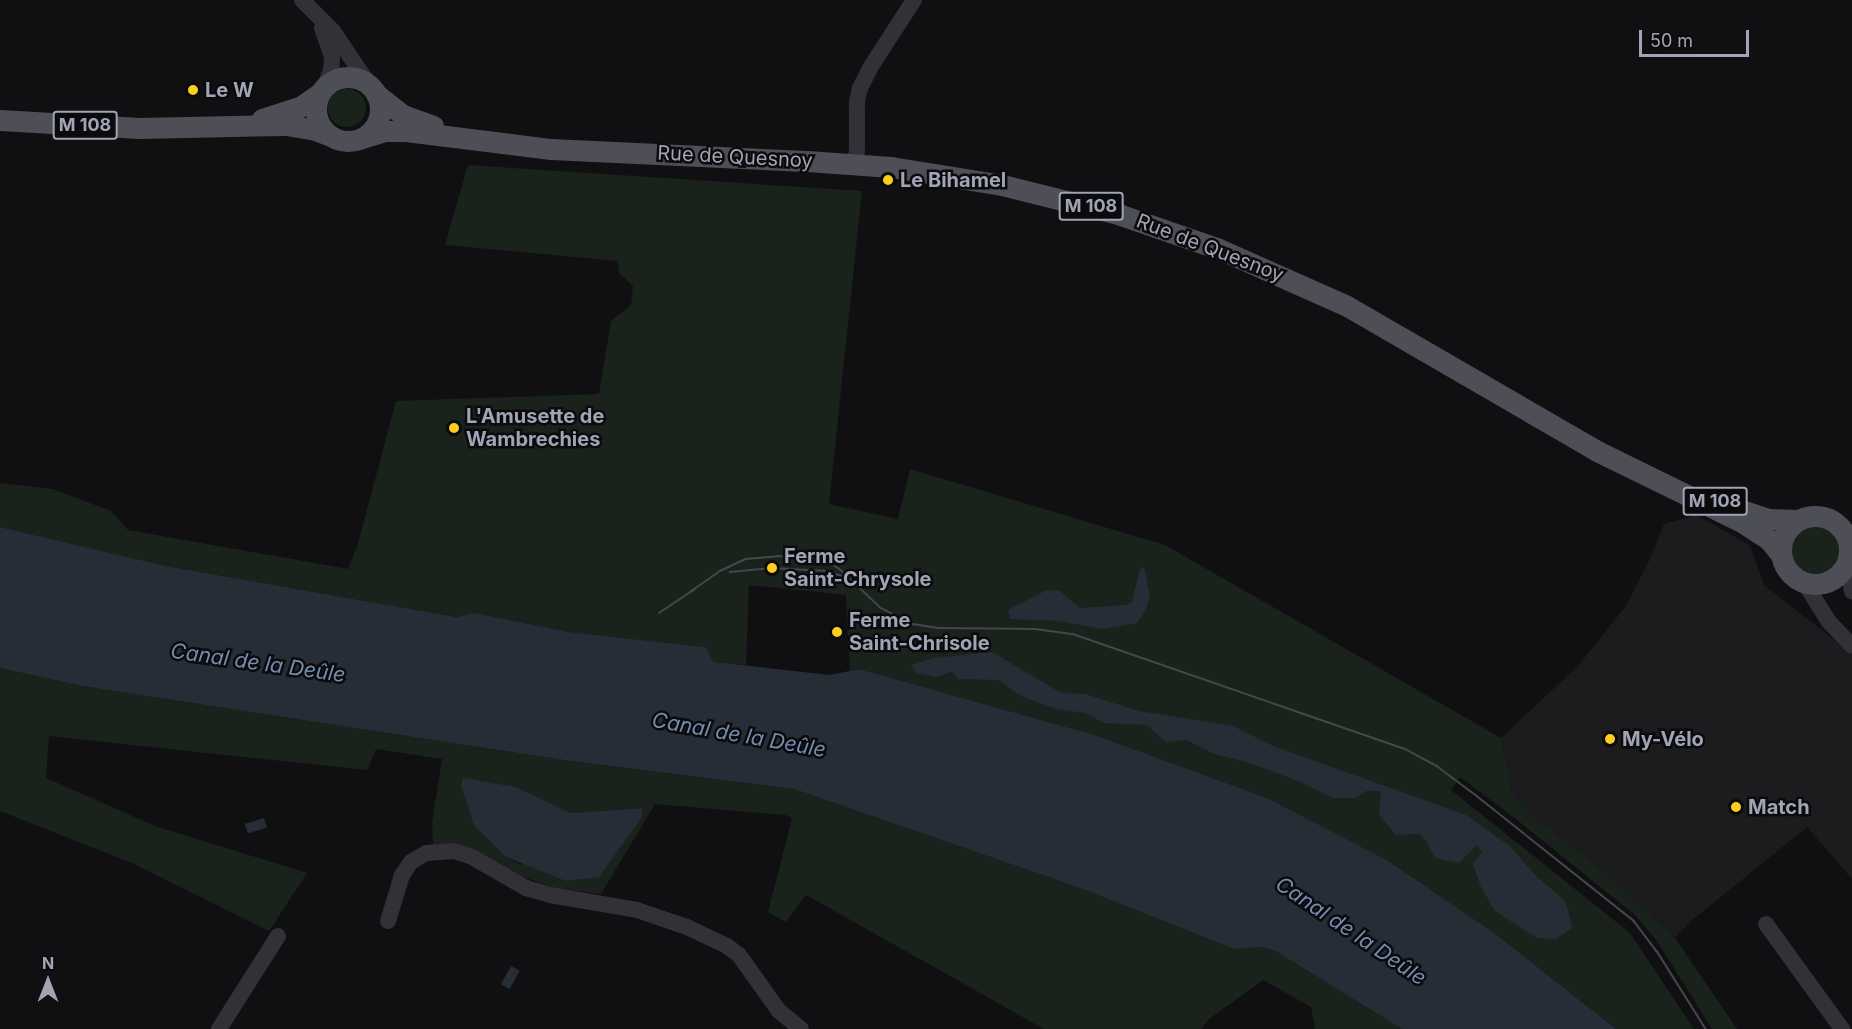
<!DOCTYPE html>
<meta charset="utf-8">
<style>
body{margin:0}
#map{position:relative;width:1852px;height:1029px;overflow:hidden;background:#101012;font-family:Inter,sans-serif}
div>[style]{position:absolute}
.built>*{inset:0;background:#1c1c1f}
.green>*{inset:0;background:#1a221c}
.round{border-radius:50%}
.water>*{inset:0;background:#262d36;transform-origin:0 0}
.minor>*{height:16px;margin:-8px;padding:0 8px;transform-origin:8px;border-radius:8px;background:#313137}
.major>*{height:21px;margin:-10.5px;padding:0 10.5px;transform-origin:10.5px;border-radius:10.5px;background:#4d4e56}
.major>.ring{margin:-10.5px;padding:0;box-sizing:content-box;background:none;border:21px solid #4d4e56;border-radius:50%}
.tram>*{height:1.5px;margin:-0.75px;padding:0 0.75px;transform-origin:0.75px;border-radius:0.75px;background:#46474e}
.dots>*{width:16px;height:16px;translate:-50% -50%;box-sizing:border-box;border:3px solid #0b0b0d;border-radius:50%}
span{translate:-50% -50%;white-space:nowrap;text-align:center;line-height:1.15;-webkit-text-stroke:5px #0b0b0d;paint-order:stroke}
.shield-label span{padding:2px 4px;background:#0b0b0d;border:2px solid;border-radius:4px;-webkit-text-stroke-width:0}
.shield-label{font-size:18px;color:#a0a4b4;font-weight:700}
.poi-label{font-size:20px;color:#a0a4b4;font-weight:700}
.left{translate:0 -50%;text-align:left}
.street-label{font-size:20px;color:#a0a4b4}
.water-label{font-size:21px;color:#748db2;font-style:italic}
.north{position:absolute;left:18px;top:951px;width:60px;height:60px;-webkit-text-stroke:4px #0b0b0d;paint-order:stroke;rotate:0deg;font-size:16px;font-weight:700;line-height:24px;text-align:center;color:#a0a4b4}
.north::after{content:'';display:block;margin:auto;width:21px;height:27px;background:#a0a4b4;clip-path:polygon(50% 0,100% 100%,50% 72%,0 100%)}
.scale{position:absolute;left:1639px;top:30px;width:110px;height:27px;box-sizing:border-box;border:3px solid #a0a4b4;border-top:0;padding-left:8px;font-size:18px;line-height:21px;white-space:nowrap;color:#a0a4b4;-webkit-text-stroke:4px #0b0b0d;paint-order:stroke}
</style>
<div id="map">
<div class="built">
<i style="clip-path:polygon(1696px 515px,1750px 545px,1764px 585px,1852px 654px,1852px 879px,1807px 827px,1691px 921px,1675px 938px,1594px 863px,1530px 814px,1512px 792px,1501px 738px,1578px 666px,1626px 606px,1650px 559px,1664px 524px)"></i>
</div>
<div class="green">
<i class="round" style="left:328px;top:89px;width:38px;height:38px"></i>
<i style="clip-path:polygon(468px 165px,862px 191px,829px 504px,898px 519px,910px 469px,1165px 545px,1501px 738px,1512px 792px,1530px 814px,1594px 863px,1675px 938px,1737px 1029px,1712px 1029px,1657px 941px,1635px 915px,1516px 819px,1460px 777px,1451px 790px,1630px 933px,1694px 1029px,1616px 1029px,1497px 935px,1387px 860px,1267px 798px,1095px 735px,859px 669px,850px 672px,846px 595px,749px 585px,746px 665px,714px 662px,705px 647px,569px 632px,475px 613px,456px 617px,166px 566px,0 527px,0 483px,53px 489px,111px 511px,128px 530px,348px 569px,357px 547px,396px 401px,599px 394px,611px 321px,631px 305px,633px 286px,619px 273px,618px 261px,445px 245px)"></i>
<i class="round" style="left:1791px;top:526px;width:48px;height:48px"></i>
<i style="clip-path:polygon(evenodd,0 668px,82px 686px,564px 760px,794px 789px,1080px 888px,1234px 949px,1262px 947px,1277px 952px,1402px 1029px,1315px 1029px,1311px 1007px,1263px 980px,1209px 1019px,1201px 1029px,1044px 1029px,806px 895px,786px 922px,768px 912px,792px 818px,785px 815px,655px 804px,601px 894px,555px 888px,433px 846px,432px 823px,442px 759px,376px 749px,367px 770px,49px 736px,46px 778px,155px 826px,307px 873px,269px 931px,132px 863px,0 811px,0 668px,516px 787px,571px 813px,641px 808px,642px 817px,520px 864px,506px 857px,474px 826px,516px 787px)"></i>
</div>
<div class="water">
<i style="clip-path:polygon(0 527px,166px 566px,456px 617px,475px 613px,569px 632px,705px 647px,714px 662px,830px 675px,859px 669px,1095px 735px,1267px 798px,1387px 860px,1497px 935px,1616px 1029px,1402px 1029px,1277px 952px,1262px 947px,1234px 949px,1080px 888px,794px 789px,564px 760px,82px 686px,0 668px)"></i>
<i style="clip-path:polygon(1144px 567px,1150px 596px,1146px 610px,1137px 623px,1102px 629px,1058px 621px,1010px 619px,1008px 610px,1045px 591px,1059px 590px,1080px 608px,1126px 605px,1132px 602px,1140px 568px)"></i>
<i style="clip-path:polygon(992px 652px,1061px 693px,1085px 694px,1139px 711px,1233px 726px,1273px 746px,1466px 815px,1511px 847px,1534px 874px,1566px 902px,1572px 928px,1556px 939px,1537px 938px,1495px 911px,1481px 887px,1473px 864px,1482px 852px,1477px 845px,1459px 863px,1435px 858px,1425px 839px,1419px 834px,1396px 835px,1379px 815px,1381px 791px,1366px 791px,1355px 798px,1333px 798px,1298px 781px,1247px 762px,1214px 754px,1187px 740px,1166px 742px,1147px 725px,1104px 723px,1085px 713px,1056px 709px,1021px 696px,999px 680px,958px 679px,952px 671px,937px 677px,917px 673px,911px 665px,934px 658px)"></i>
<i style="clip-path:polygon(463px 778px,516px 787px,571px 813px,642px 808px,642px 817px,599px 877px,566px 881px,506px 857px,474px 826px,461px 785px)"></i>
<i style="left:264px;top:818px;width:10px;height:20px;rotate:73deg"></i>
<i style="left:511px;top:966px;width:10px;height:21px;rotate:29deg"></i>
</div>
<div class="minor">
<i style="left:302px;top:0;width:44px;rotate:45deg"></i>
<i style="left:333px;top:31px;width:66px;rotate:56.1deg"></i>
<i style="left:322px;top:28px;width:31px;rotate:71deg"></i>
<i style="left:332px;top:57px;width:13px;rotate:94deg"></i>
<i style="left:331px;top:70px;width:17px;rotate:111deg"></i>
<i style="left:854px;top:164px;width:13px;rotate:-77deg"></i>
<i style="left:857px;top:151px;width:49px;rotate:-90deg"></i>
<i style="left:857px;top:102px;width:14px;rotate:-78deg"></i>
<i style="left:860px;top:88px;width:22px;rotate:-63deg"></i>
<i style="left:870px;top:68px;width:81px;rotate:-57.1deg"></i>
<i style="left:1847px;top:563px;width:29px;rotate:80deg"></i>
<i style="left:1804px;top:582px;width:47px;rotate:58deg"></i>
<i style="left:1829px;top:622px;width:33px;rotate:46deg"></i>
<i style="left:388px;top:921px;width:48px;rotate:-73.1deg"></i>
<i style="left:402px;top:875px;width:16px;rotate:-55deg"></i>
<i style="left:411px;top:862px;width:17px;rotate:-31deg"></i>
<i style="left:426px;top:853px;width:28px;rotate:-4deg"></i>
<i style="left:454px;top:851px;width:19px;rotate:18deg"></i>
<i style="left:472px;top:857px;width:62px;rotate:29.9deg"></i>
<i style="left:526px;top:888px;width:25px;rotate:16deg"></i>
<i style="left:550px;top:895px;width:88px;rotate:9.8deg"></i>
<i style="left:637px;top:910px;width:53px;rotate:18.8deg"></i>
<i style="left:687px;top:927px;width:44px;rotate:25.4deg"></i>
<i style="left:727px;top:946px;width:15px;rotate:37deg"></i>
<i style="left:739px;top:955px;width:69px;rotate:54.5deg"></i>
<i style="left:779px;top:1011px;width:28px;rotate:39deg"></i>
<i style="left:1766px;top:924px;width:130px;rotate:54.1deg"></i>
<i style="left:219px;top:1029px;width:110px;rotate:-57.6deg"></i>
</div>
<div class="major">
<i class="ring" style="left:316px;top:77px;width:43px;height:43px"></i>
<i style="left:376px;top:94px;width:34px;rotate:38deg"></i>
<i style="left:403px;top:115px;width:32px;rotate:20deg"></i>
<i style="left:262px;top:119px;width:40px;rotate:-18deg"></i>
<i style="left:300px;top:107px;width:24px;rotate:-35deg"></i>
<i style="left:0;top:120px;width:139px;rotate:3.3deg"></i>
<i style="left:139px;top:128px;width:147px;rotate:-1.2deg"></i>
<i style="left:286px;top:125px;width:26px;rotate:9deg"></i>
<i style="left:312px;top:129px;width:20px;rotate:20deg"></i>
<i style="left:362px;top:138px;width:24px;rotate:-17deg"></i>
<i style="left:385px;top:131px;width:21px"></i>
<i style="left:406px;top:131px;width:146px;rotate:7.1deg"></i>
<i style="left:551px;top:149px;width:256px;rotate:2.7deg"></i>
<i style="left:807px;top:161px;width:84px;rotate:4.1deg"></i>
<i style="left:891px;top:167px;width:112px;rotate:9.2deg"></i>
<i style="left:1002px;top:185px;width:120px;rotate:14deg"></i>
<i style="left:1118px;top:214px;width:107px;rotate:19.1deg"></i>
<i style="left:1219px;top:249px;width:140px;rotate:24deg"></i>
<i style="left:1347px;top:306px;width:289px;rotate:30.1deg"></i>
<i style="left:1597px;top:451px;width:159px;rotate:26.1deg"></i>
<i style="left:1740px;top:521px;width:35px;rotate:33deg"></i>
<i style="left:1769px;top:540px;width:19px;rotate:51deg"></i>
<i style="left:1738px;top:509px;width:32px;rotate:18deg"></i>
<i style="left:1768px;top:519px;width:30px;rotate:2deg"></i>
<i class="ring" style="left:1781px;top:516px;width:47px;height:47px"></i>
</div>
<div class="tram">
<i style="left:730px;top:572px;width:42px;rotate:-5.4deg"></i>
<i style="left:772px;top:568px;width:55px;rotate:3.1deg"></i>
<i style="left:827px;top:571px;width:20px;rotate:18deg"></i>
<i style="left:690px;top:592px;width:37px;rotate:-35deg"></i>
<i style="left:720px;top:571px;width:29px;rotate:-25deg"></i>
<i style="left:746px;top:559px;width:32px;rotate:-5deg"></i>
<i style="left:778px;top:556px;width:47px;rotate:3.7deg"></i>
<i style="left:825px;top:559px;width:19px;rotate:35deg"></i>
<i style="left:841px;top:570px;width:55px;rotate:43.5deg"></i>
<i style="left:881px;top:608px;width:36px;rotate:27deg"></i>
<i style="left:913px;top:624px;width:25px;rotate:9deg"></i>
<i style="left:938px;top:628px;width:98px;rotate:0.6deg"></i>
<i style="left:1036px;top:629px;width:37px;rotate:8deg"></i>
<i style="left:1073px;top:634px;width:351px;rotate:19.1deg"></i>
<i style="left:1405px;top:749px;width:36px;rotate:28deg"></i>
<i style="left:1437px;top:766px;width:50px;rotate:36.9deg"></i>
<i style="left:1477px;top:796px;width:201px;rotate:38.5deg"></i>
<i style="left:1634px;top:921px;width:38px;rotate:53deg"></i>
<i style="left:1657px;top:951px;width:92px;rotate:57.9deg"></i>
<i style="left:659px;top:613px;width:43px;rotate:-33.7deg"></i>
</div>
<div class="dots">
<i style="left:193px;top:90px;background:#fdce1d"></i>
<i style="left:888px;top:180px;background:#fdce1d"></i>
<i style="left:454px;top:428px;background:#fdce1d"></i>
<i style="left:772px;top:568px;background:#fdce1d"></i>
<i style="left:837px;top:632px;background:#fdce1d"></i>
<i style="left:1610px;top:739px;background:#fdce1d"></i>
<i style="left:1736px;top:807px;background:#fdce1d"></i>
</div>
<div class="shield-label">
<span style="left:85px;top:125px">M 108</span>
<span style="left:1091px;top:206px">M 108</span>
<span style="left:1715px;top:501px">M 108</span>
</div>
<div class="poi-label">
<span class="left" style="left:205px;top:90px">Le W</span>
<span class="left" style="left:900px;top:180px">Le Bihamel</span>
<span class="left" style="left:466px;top:428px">L'Amusette de<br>Wambrechies</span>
<span class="left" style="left:784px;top:568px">Ferme<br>Saint-Chrysole</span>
<span class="left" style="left:849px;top:632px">Ferme<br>Saint-Chrisole</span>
<span class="left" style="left:1622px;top:739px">My-Vélo</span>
<span class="left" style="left:1748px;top:807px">Match</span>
</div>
<div class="street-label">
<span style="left:735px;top:157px;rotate:3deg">Rue de Quesnoy</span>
<span style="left:1210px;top:248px;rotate:21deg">Rue de Quesnoy</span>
</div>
<div class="water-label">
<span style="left:258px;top:663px;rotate:8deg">Canal de la Deûle</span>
<span style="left:739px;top:735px;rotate:10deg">Canal de la Deûle</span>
<span style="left:1351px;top:931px;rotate:34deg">Canal de la Deûle</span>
</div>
<div class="north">N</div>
<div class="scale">50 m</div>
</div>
